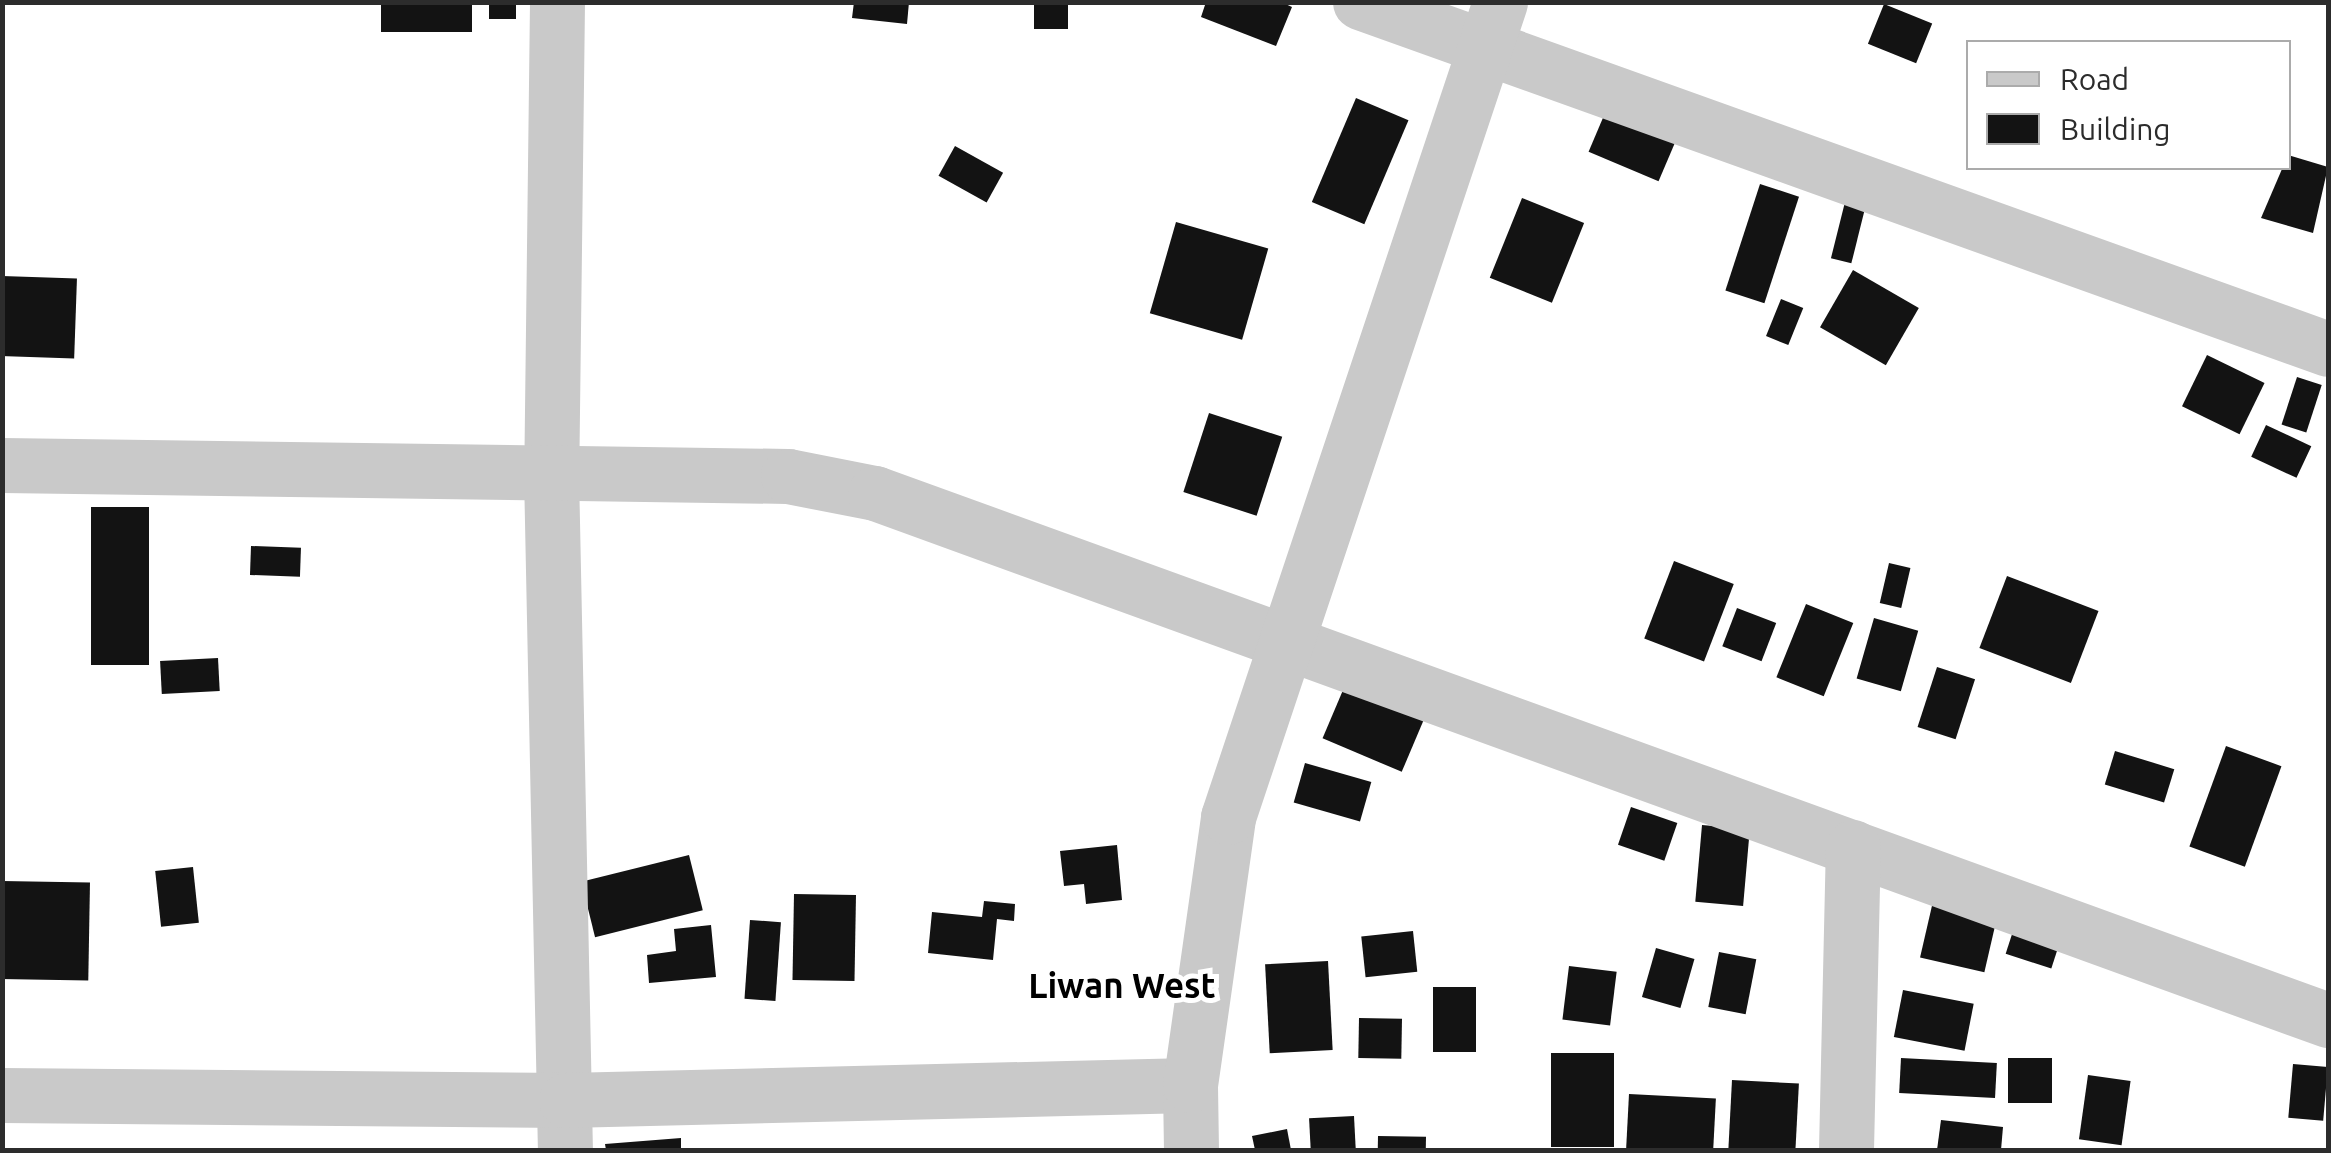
<!DOCTYPE html>
<style>
body{margin:0}
#map{position:relative;width:2331px;height:1153px;overflow:hidden;background:#fff;font-family:Ubuntu,sans-serif}
div>[style]{position:absolute}
.building>*{inset:0;background:#131313;transform-origin:0 0}
.minor>*{height:55px;margin:-27.5px;padding:0 27.5px;transform-origin:27.5px;border-radius:27.5px;background:#c9c9c9}
span{translate:-50% -50%;white-space:nowrap;text-align:center;line-height:1.15;-webkit-text-stroke:10px #fff;paint-order:stroke}
.quarter-label{font-size:35px;color:#000;font-weight:700}
.frame{position:absolute;inset:0;border:5px solid #2c2c2c;pointer-events:none}
.legend{position:absolute;left:1966px;top:40px;width:325px;height:130px;box-sizing:border-box;background:#fff;border:2px solid #ababab;margin:0;padding:12px 18px;list-style:none;font-size:30px;color:#2c2c2c}
.legend li{display:flex;align-items:center;gap:20px;height:50px}
.legend b{width:50px;border:2px solid #ababab}
</style>
<div id="map">
<div class="building">
<i style="left:381px;top:2px;width:91px;height:30px"></i>
<i style="left:489px;top:2px;width:27px;height:17px"></i>
<i style="clip-path:polygon(854px 2px,909px 2px,907px 24px,852px 18px)"></i>
<i style="left:1034px;top:2px;width:34px;height:27px"></i>
<i style="clip-path:polygon(1206px 2px,1281px 2px,1292px 7px,1276px 46px,1201px 17px)"></i>
<i style="left:1884px;top:4px;width:52px;height:43px;rotate:22deg"></i>
<i style="left:1356px;top:98px;width:57px;height:113px;rotate:23deg"></i>
<i style="left:1605px;top:113px;width:76px;height:42px;rotate:23deg"></i>
<i style="left:955px;top:146px;width:55px;height:34px;rotate:29deg"></i>
<i style="clip-path:polygon(2288px 155px,2328px 167px,2313px 233px,2261px 218px)"></i>
<i style="left:1760px;top:184px;width:41px;height:112px;rotate:18deg"></i>
<i style="left:1522px;top:198px;width:67px;height:86px;rotate:22deg"></i>
<i style="left:1845px;top:202px;width:21px;height:58px;rotate:14deg"></i>
<i style="left:1176px;top:222px;width:96px;height:95px;rotate:16deg"></i>
<i style="left:1853px;top:270px;width:76px;height:66px;rotate:30deg"></i>
<i style="left:2px;top:276px;width:75px;height:80px;rotate:2deg"></i>
<i style="left:1781px;top:299px;width:24px;height:40px;rotate:22deg"></i>
<i style="left:2207px;top:355px;width:64px;height:57px;rotate:26deg"></i>
<i style="left:2297px;top:377px;width:26px;height:50px;rotate:18deg"></i>
<i style="left:1209px;top:413px;width:77px;height:83px;rotate:18deg"></i>
<i style="left:2266px;top:425px;width:50px;height:35px;rotate:25deg"></i>
<i style="left:91px;top:507px;width:58px;height:158px"></i>
<i style="left:251px;top:546px;width:50px;height:29px;rotate:2deg"></i>
<i style="left:1674px;top:561px;width:64px;height:83px;rotate:21deg"></i>
<i style="left:1889px;top:563px;width:22px;height:41px;rotate:13deg"></i>
<i style="left:2007px;top:576px;width:98px;height:77px;rotate:21deg"></i>
<i style="left:1806px;top:604px;width:51px;height:79px;rotate:22deg"></i>
<i style="left:1737px;top:608px;width:42px;height:41px;rotate:21deg"></i>
<i style="left:1874px;top:618px;width:46px;height:63px;rotate:16deg"></i>
<i style="left:218px;top:658px;width:33px;height:58px;rotate:87deg"></i>
<i style="left:1937px;top:667px;width:40px;height:63px;rotate:18deg"></i>
<i style="left:1346px;top:683px;width:86px;height:60px;rotate:23deg"></i>
<i style="left:2226px;top:746px;width:59px;height:107px;rotate:20deg"></i>
<i style="left:2115px;top:751px;width:62px;height:35px;rotate:17deg"></i>
<i style="left:1305px;top:763px;width:69px;height:41px;rotate:16deg"></i>
<i style="left:1631px;top:807px;width:49px;height:40px;rotate:19deg"></i>
<i style="left:1702px;top:825px;width:48px;height:77px;rotate:5deg"></i>
<i style="clip-path:polygon(1117px 845px,1122px 900px,1086px 904px,1084px 884px,1064px 886px,1060px 851px)"></i>
<i style="left:689px;top:855px;width:57px;height:111px;rotate:76deg"></i>
<i style="left:193px;top:867px;width:56px;height:38px;rotate:84deg"></i>
<i style="left:2px;top:881px;width:88px;height:98px;rotate:1deg"></i>
<i style="left:794px;top:894px;width:62px;height:86px;rotate:1deg"></i>
<i style="left:1934px;top:897px;width:66px;height:62px;rotate:13deg"></i>
<i style="clip-path:polygon(984px 901px,1015px 904px,1014px 921px,997px 919px,993px 960px,928px 953px,932px 912px,982px 917px)"></i>
<i style="left:750px;top:920px;width:31px;height:79px;rotate:4deg"></i>
<i style="clip-path:polygon(711px 925px,716px 977px,649px 983px,647px 955px,676px 951px,674px 929px)"></i>
<i style="left:2014px;top:928px;width:48px;height:27px;rotate:18deg"></i>
<i style="left:1413px;top:931px;width:41px;height:52px;rotate:84deg"></i>
<i style="left:1656px;top:948px;width:40px;height:51px;rotate:16deg"></i>
<i style="left:1719px;top:952px;width:38px;height:56px;rotate:11deg"></i>
<i style="left:1328px;top:961px;width:89px;height:63px;rotate:87deg"></i>
<i style="left:1569px;top:966px;width:48px;height:54px;rotate:7deg"></i>
<i style="left:1433px;top:987px;width:43px;height:65px"></i>
<i style="left:1903px;top:990px;width:72px;height:48px;rotate:11deg"></i>
<i style="left:1359px;top:1018px;width:43px;height:40px;rotate:1deg"></i>
<i style="left:1551px;top:1053px;width:63px;height:94px"></i>
<i style="left:1901px;top:1058px;width:96px;height:35px;rotate:3deg"></i>
<i style="left:2052px;top:1058px;width:45px;height:44px;rotate:90deg"></i>
<i style="left:2293px;top:1064px;width:35px;height:54px;rotate:5deg"></i>
<i style="left:2088px;top:1075px;width:43px;height:65px;rotate:8deg"></i>
<i style="left:1732px;top:1080px;width:67px;height:70px;rotate:3deg"></i>
<i style="left:1629px;top:1094px;width:87px;height:56px;rotate:3deg"></i>
<i style="left:1354px;top:1116px;width:34px;height:45px;rotate:87deg"></i>
<i style="clip-path:polygon(1941px 1120px,2003px 1127px,2001px 1150px,1937px 1150px)"></i>
<i style="clip-path:polygon(1287px 1129px,1291px 1150px,1255px 1150px,1252px 1136px)"></i>
<i style="left:1378px;top:1136px;width:48px;height:14px;rotate:1deg"></i>
<i style="clip-path:polygon(681px 1138px,681px 1150px,606px 1150px,605px 1144px)"></i>
</div>
<div class="minor">
<i style="left:557px;top:2px;width:471px;rotate:90.7deg"></i>
<i style="left:551px;top:473px;width:677px;rotate:88.82deg"></i>
<i style="left:1360px;top:2px;width:1028px;rotate:19.72deg"></i>
<i style="left:2px;top:465px;width:786px;rotate:0.8deg"></i>
<i style="left:788px;top:476px;width:89px;rotate:11.1deg"></i>
<i style="left:875px;top:493px;width:1546px;rotate:19.94deg"></i>
<i style="left:2px;top:1095px;width:564px;rotate:0.51deg"></i>
<i style="left:566px;top:1100px;width:624px;rotate:-1.38deg"></i>
<i style="left:1191px;top:1150px;width:65px;rotate:-90.9deg"></i>
<i style="left:1190px;top:1085px;width:271px;rotate:-81.9deg"></i>
<i style="left:1228px;top:817px;width:859px;rotate:-71.54deg"></i>
<i style="left:1846px;top:1150px;width:303px;rotate:-88.7deg"></i>
</div>
<div class="quarter-label">
<span style="left:1122px;top:985px">Liwan West</span>
</div>
<div class="frame"></div>
<ul class="legend">
<li><b style="height:12px;background:#c9c9c9"></b>Road</li>
<li><b style="height:28px;background:#131313"></b>Building</li>
</ul>
</div>
